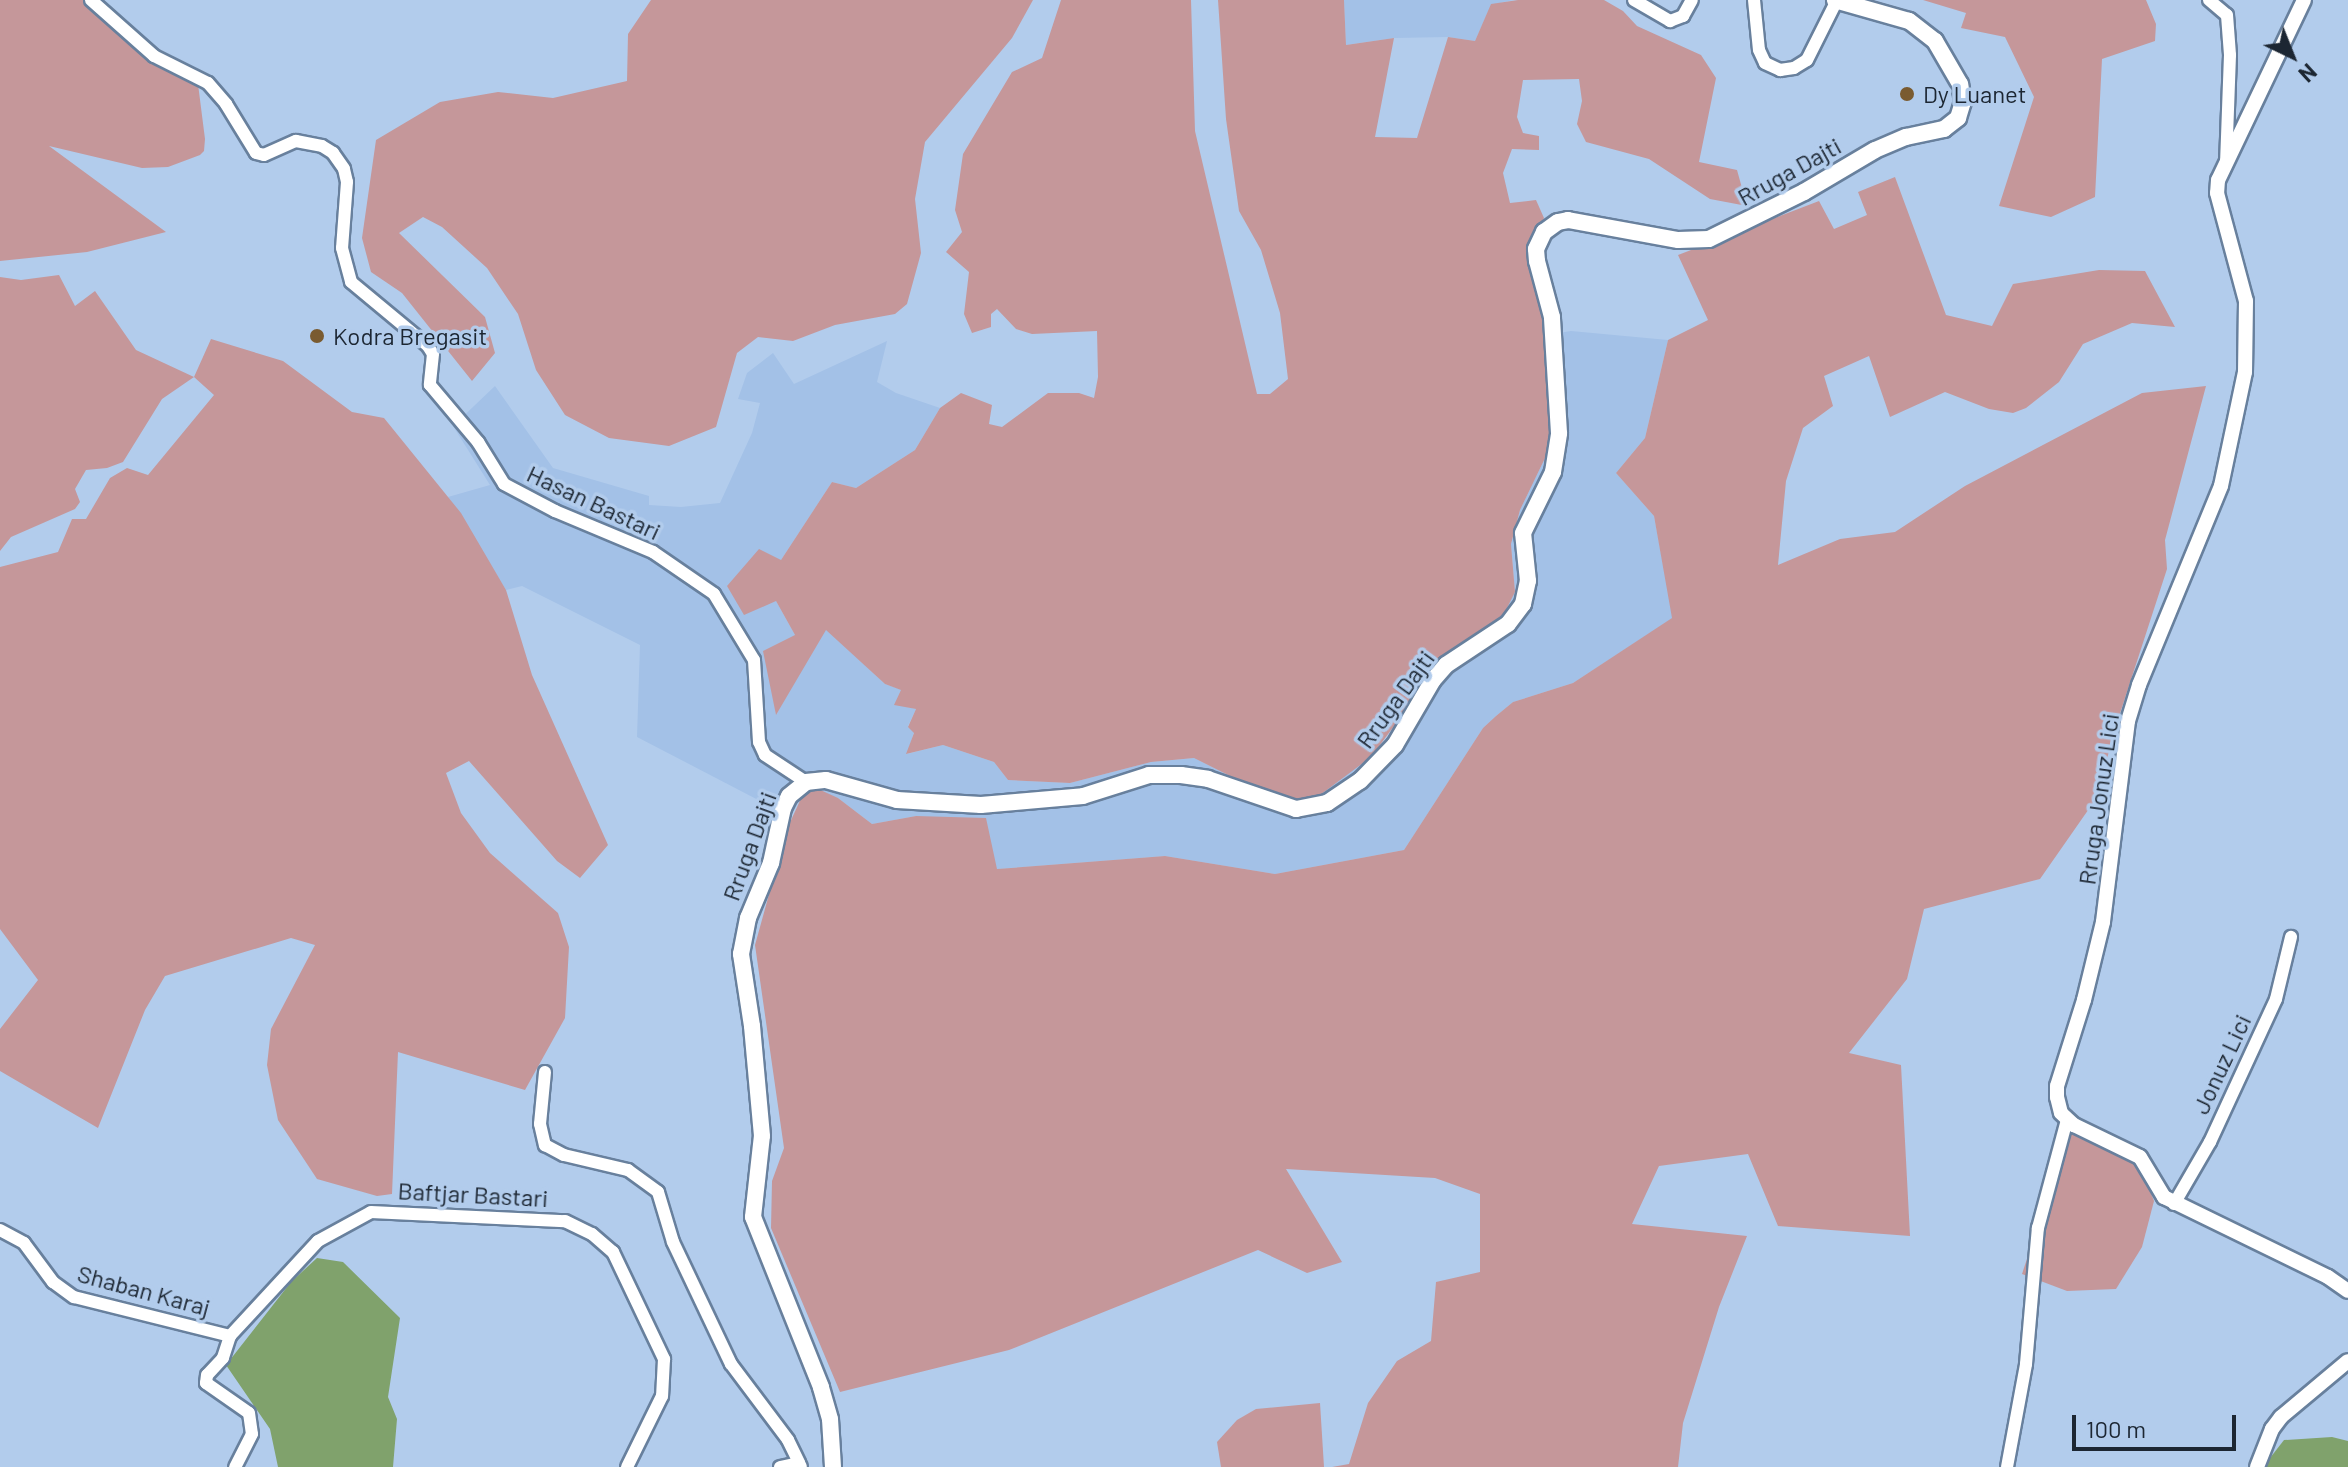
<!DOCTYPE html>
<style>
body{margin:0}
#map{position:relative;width:2348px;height:1467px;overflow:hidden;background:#b2ccec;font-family:Barlow,sans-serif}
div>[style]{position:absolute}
.built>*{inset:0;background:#a3c1e7}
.green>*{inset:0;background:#c5979a}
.water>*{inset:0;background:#80a26c}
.roads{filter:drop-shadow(2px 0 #68809d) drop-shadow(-2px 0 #68809d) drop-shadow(0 2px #68809d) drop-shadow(0 -2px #68809d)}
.minor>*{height:12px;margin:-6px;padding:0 6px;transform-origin:6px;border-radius:6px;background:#fff}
.tertiary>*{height:14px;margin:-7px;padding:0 7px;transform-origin:7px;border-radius:7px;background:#fff}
.secondary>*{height:16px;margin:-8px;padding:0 8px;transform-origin:8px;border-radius:8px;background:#fff}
.dots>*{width:22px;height:22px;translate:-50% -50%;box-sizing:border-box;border:4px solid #b2ccec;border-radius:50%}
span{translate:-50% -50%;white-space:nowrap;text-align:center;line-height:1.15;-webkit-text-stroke:7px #b2ccec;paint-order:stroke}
.poi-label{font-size:24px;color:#1c2632}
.left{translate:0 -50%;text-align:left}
.street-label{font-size:24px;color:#1c2632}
.north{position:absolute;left:2252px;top:16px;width:80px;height:80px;-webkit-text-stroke:6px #b2ccec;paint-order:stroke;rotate:137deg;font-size:22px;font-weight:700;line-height:32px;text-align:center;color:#1c2632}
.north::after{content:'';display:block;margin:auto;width:28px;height:36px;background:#1c2632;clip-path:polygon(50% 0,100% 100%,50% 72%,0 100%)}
.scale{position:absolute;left:2072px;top:1415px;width:164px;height:36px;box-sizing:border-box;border:4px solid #1c2632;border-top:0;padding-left:10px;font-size:24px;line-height:28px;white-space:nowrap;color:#1c2632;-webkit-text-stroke:6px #b2ccec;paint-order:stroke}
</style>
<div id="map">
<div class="built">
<i style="clip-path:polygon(1344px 0,1513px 0,1491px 5px,1475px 41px,1448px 37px,1394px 38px,1346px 45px)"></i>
<i style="clip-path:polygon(1571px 331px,1668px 340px,1645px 438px,1616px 473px,1654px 516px,1673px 618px,1573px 683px,1513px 702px,1496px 716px,1483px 728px,1404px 850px,1275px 874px,1165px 856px,997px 869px,916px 816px,872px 824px,838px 798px,803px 794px,768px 805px,637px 737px,640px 645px,522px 586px,506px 590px,448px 497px,490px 485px,453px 426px,495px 386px,553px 468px,649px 496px,649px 505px,681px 507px,720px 503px,752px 433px,760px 403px,738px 399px,747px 373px,773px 353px,794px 384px,887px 341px,877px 382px,896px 393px,940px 408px,915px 450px,856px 488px,832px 482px,781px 560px,776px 601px,795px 635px,775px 714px,826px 629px,885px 684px,902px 690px,895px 704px,916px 709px,908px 726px,914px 732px,907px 754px,943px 745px,994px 762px,1008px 780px,1070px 783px,1151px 762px,1194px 758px,1270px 796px,1386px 741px,1435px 671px,1515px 592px,1511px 544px,1520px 510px,1547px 454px,1546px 335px)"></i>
</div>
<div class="green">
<i style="clip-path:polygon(0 0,83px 0,144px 56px,198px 84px,205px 139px,204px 151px,200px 155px,168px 167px,142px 168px,49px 146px,166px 232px,87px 252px,0 261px)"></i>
<i style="clip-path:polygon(651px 0,1033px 0,1012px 38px,925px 142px,915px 199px,921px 253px,907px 304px,895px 314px,835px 325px,793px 341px,758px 337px,737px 353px,716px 427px,669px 446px,609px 438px,565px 415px,536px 370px,518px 314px,487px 268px,442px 227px,423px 217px,399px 233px,485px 317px,495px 353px,472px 381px,402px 293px,371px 272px,362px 238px,376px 140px,440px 102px,498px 92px,553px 98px,627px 81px,628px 34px)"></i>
<i style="clip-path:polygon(1061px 0,1191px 0,1195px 131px,1257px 394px,1270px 394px,1288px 379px,1280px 313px,1261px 250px,1239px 211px,1226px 119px,1218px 0,1344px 0,1346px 45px,1394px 38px,1375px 137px,1417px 138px,1448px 37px,1475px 41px,1491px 4px,1518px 0,1604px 0,1623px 11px,1637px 26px,1701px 55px,1716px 78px,1699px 162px,1737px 170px,1747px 206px,1710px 199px,1649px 159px,1586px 142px,1577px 124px,1582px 101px,1579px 79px,1523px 80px,1517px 117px,1523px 133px,1539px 136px,1539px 150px,1512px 149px,1503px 173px,1510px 203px,1536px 200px,1544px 218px,1527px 255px,1552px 358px,1553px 396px,1547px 454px,1520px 510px,1511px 544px,1515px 592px,1502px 618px,1453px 652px,1435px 671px,1371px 757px,1316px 798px,1299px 803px,1270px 796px,1194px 758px,1151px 762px,1070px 783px,1008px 780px,994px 762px,943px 745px,906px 754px,914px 733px,908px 727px,916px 709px,894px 705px,901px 690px,885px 684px,826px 630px,776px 715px,763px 651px,795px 635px,776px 601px,744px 615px,727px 586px,759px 549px,781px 560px,832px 482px,856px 488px,915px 450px,940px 408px,961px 393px,992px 405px,989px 424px,1002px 427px,1048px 393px,1079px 393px,1094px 398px,1098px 377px,1097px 331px,1032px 334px,1016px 329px,997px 309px,991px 314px,991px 327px,972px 333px,964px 314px,969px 272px,946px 252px,962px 232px,955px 210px,963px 154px,1012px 72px,1042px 58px)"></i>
<i style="clip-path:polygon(1923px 0,2146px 0,2156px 24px,2155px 41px,2102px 59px,2095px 197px,2051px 217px,1999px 206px,2034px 97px,2005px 37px,1961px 28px,1966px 13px)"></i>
<i style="clip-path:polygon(1895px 177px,1946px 315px,1992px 326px,2013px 284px,2099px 270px,2145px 271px,2175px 327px,2132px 323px,2083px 344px,2059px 382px,2026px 408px,2013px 413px,1989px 409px,1945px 392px,1890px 417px,1869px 356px,1824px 376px,1833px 406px,1803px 428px,1786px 481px,1778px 565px,1840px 539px,1895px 532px,1965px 486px,2142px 393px,2206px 386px,2165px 540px,2167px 569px,2111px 741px,2100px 793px,2040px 879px,1924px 909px,1907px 979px,1849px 1053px,1901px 1065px,1910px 1236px,1778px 1226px,1748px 1154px,1659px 1166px,1632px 1224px,1747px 1236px,1719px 1307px,1683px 1423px,1678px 1467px,1332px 1467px,1349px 1464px,1368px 1403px,1397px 1361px,1431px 1341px,1436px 1282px,1480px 1272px,1480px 1194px,1435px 1178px,1286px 1169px,1342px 1262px,1307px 1273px,1258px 1250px,1009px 1350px,840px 1392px,771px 1228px,772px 1181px,784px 1148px,755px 945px,787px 829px,803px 794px,816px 788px,838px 798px,872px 824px,916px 816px,986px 818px,997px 869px,1165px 856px,1275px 874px,1404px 850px,1483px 728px,1496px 716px,1513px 702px,1573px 683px,1672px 618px,1654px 516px,1616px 473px,1645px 438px,1668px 340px,1708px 320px,1678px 255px,1819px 201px,1834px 229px,1867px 215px,1858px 192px)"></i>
<i style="clip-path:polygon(59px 275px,75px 306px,95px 291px,136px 350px,194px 377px,211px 339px,283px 361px,352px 412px,384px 418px,461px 513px,506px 590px,532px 675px,608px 845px,580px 878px,557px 861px,469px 761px,446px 773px,461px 813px,490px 853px,558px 913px,569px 947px,565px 1018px,525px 1090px,398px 1052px,392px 1194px,377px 1196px,317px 1179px,278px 1120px,267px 1065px,271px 1029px,315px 945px,291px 938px,165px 976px,145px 1010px,98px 1128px,0 1071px,0 1029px,38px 980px,0 929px,0 567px,58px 552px,72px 519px,86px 519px,110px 478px,127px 468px,148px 475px,214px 395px,194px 377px,162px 399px,123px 462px,107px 468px,86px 470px,75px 489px,80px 502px,75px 509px,11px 537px,0 551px,0 277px,21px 280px)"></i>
<i style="clip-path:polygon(2069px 1131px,2133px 1161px,2143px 1173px,2154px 1201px,2142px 1247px,2116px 1289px,2067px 1291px,2022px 1274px)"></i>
<i style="clip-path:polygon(1320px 1403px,1324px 1467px,1221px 1467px,1217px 1442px,1237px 1420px,1256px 1409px)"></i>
</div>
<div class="water">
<i style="clip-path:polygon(317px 1258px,343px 1262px,400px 1318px,388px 1397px,397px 1419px,393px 1467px,278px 1467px,270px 1429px,226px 1365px,291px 1282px)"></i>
<i style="clip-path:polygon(2332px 1437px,2348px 1441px,2348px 1467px,2263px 1467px,2284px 1440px)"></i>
</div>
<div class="roads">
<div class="minor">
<i style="left:91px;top:0;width:84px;rotate:41.6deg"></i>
<i style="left:154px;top:56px;width:60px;rotate:26.6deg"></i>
<i style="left:208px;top:83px;width:28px;rotate:49deg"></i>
<i style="left:226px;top:104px;width:57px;rotate:58.5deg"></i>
<i style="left:256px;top:153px;width:8px;rotate:14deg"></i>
<i style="left:264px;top:155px;width:35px;rotate:-24deg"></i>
<i style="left:296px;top:141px;width:26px;rotate:11deg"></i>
<i style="left:322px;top:146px;width:13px;rotate:32deg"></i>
<i style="left:333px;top:153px;width:19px;rotate:55deg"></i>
<i style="left:344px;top:169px;width:13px;rotate:77deg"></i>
<i style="left:347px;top:182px;width:66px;rotate:94.3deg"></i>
<i style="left:342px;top:248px;width:35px;rotate:75deg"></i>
<i style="left:351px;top:282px;width:100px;rotate:39.7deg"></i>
<i style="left:428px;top:346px;width:9px;rotate:58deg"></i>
<i style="left:433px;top:354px;width:31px;rotate:96deg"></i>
<i style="left:430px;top:385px;width:75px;rotate:49.9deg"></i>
<i style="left:478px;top:442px;width:49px;rotate:58.2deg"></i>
<i style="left:504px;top:484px;width:58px;rotate:27.9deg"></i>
<i style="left:555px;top:511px;width:106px;rotate:22.7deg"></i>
<i style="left:653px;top:552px;width:74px;rotate:34.5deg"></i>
<i style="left:714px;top:594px;width:77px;rotate:58.8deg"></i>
<i style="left:754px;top:660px;width:82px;rotate:86.5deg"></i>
<i style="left:759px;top:742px;width:14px;rotate:65deg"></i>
<i style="left:765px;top:755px;width:49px;rotate:33.4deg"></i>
<i style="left:1634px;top:0;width:42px;rotate:30.3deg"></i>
<i style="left:1670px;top:21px;width:14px;rotate:-21deg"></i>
<i style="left:1683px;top:16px;width:18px;rotate:-61deg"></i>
<i style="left:1754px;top:0;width:50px;rotate:84.3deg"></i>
<i style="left:1759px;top:50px;width:14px;rotate:65deg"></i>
<i style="left:1765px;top:63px;width:17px;rotate:25deg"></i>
<i style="left:1780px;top:70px;width:14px;rotate:-8deg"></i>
<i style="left:1794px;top:68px;width:15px;rotate:-32deg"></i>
<i style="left:1807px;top:60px;width:67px;rotate:-63.4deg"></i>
<i style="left:2209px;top:0;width:23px;rotate:40deg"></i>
<i style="left:2227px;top:15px;width:40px;rotate:85.7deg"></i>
<i style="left:2230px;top:55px;width:109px;rotate:92.1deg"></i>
<i style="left:545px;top:1072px;width:52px;rotate:95.5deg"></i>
<i style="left:540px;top:1124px;width:22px;rotate:77deg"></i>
<i style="left:545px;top:1145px;width:21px;rotate:28deg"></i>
<i style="left:564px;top:1155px;width:66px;rotate:13.2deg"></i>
<i style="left:628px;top:1170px;width:37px;rotate:36deg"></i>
<i style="left:658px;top:1192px;width:52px;rotate:73.3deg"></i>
<i style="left:673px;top:1242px;width:135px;rotate:64.6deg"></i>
<i style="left:731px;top:1364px;width:95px;rotate:53.1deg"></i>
<i style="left:788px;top:1440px;width:25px;rotate:64deg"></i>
<i style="left:2174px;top:1204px;width:72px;rotate:-59.9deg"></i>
<i style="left:2210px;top:1142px;width:157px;rotate:-65.2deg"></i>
<i style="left:2276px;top:999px;width:64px;rotate:-76.4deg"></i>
<i style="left:0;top:1230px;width:27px;rotate:28deg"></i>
<i style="left:24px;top:1243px;width:49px;rotate:53.4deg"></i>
<i style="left:53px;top:1282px;width:26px;rotate:36deg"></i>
<i style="left:74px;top:1297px;width:161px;rotate:14deg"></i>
<i style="left:230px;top:1336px;width:129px;rotate:-47.2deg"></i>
<i style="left:318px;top:1241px;width:60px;rotate:-28.7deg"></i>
<i style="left:371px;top:1212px;width:194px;rotate:2.7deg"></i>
<i style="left:565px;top:1221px;width:30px;rotate:26deg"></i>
<i style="left:592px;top:1234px;width:28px;rotate:41deg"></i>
<i style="left:613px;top:1252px;width:119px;rotate:64.5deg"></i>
<i style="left:664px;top:1359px;width:37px;rotate:93deg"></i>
<i style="left:662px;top:1396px;width:79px;rotate:116.2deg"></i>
<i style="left:230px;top:1336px;width:23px;rotate:108deg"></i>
<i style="left:223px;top:1358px;width:23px;rotate:133deg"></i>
<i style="left:207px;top:1375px;width:8px;rotate:97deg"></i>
<i style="left:206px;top:1383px;width:52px;rotate:34.9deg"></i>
<i style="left:249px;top:1413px;width:21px;rotate:82deg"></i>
<i style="left:252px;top:1434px;width:37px;rotate:117deg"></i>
<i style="left:780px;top:1467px;width:19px;rotate:-12deg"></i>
<i style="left:799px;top:1463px;width:4px;rotate:63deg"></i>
<i style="left:2007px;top:1467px;width:105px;rotate:-79.5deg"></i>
<i style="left:2026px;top:1364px;width:137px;rotate:-85deg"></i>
<i style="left:2038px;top:1228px;width:112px;rotate:-75deg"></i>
</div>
<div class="tertiary">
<i style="left:2304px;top:0;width:199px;rotate:115.5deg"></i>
<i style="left:2218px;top:180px;width:13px;rotate:94deg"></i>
<i style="left:2217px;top:193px;width:112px;rotate:75deg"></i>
<i style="left:2246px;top:301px;width:71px;rotate:90.8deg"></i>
<i style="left:2245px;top:372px;width:116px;rotate:101.9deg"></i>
<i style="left:2221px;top:486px;width:215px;rotate:112.4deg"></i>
<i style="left:2139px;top:685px;width:38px;rotate:107deg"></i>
<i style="left:2128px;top:721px;width:203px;rotate:97.1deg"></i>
<i style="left:2103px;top:922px;width:80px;rotate:103.7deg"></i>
<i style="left:2084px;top:1000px;width:90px;rotate:107.4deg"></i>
<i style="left:2057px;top:1086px;width:11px;rotate:90deg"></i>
<i style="left:2057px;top:1097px;width:16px;rotate:76deg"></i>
<i style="left:2061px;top:1113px;width:18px;rotate:43deg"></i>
<i style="left:2074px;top:1125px;width:73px;rotate:25.9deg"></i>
<i style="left:2140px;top:1157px;width:47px;rotate:59deg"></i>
<i style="left:2164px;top:1197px;width:182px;rotate:26deg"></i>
<i style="left:2328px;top:1277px;width:24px;rotate:35deg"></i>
<i style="left:2257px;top:1467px;width:41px;rotate:-68.5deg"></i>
<i style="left:2272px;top:1429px;width:15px;rotate:-53deg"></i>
<i style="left:2281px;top:1417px;width:87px;rotate:-39.9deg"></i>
</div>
<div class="secondary">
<i style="left:833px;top:1467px;width:48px;rotate:-93.6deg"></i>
<i style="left:830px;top:1419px;width:33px;rotate:-106deg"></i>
<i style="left:821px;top:1387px;width:183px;rotate:-111.8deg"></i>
<i style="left:753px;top:1217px;width:81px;rotate:-83.7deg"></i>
<i style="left:762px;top:1136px;width:110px;rotate:-95.2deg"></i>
<i style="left:752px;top:1026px;width:73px;rotate:-98.7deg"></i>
<i style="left:741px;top:954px;width:37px;rotate:-79deg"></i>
<i style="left:748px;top:918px;width:60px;rotate:-67.3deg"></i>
<i style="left:771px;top:863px;width:56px;rotate:-77.7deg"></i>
<i style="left:783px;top:808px;width:13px;rotate:-63deg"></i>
<i style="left:789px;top:796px;width:22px;rotate:-39deg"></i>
<i style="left:806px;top:782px;width:20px;rotate:-6deg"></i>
<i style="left:826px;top:780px;width:74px;rotate:15.7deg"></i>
<i style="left:897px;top:800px;width:84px;rotate:3.4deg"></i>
<i style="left:981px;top:805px;width:102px;rotate:-5deg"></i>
<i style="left:1083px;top:796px;width:69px;rotate:-17.7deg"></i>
<i style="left:1149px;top:775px;width:32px"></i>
<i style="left:1181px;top:775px;width:27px;rotate:8deg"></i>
<i style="left:1208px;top:779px;width:93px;rotate:18.8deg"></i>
<i style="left:1296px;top:809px;width:32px;rotate:-11deg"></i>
<i style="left:1327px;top:803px;width:40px;rotate:-34deg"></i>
<i style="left:1360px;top:781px;width:50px;rotate:-45.8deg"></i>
<i style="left:1395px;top:745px;width:75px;rotate:-59.7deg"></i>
<i style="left:1433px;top:680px;width:20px;rotate:-49deg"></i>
<i style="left:1446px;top:665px;width:74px;rotate:-33.5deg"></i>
<i style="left:1508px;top:624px;width:25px;rotate:-53deg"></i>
<i style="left:1523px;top:604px;width:24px;rotate:-78deg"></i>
<i style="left:1528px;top:581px;width:48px;rotate:-95.9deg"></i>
<i style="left:1523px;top:533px;width:68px;rotate:-63.8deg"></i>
<i style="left:1553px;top:472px;width:39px;rotate:-81deg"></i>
<i style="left:1559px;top:433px;width:116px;rotate:-93.5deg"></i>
<i style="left:1552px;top:317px;width:58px;rotate:-105deg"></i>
<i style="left:1537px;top:261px;width:12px;rotate:-95deg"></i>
<i style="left:1536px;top:249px;width:19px;rotate:-65deg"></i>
<i style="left:1544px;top:232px;width:17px;rotate:-36deg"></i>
<i style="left:1558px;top:222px;width:10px;rotate:-11deg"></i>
<i style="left:1568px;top:220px;width:112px;rotate:10.3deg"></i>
<i style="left:1678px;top:240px;width:31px;rotate:-2deg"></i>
<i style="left:1709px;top:239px;width:106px;rotate:-26.3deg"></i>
<i style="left:1804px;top:192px;width:82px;rotate:-30.6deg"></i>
<i style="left:1875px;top:150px;width:34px;rotate:-23deg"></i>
<i style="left:1906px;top:137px;width:39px;rotate:-12deg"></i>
<i style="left:1944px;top:129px;width:18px;rotate:-38deg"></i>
<i style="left:1958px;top:118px;width:17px;rotate:-73deg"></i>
<i style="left:1963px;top:102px;width:18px;rotate:-99deg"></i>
<i style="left:1960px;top:84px;width:50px;rotate:-120.2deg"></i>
<i style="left:1935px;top:41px;width:33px;rotate:-142deg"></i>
<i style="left:1909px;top:21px;width:77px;rotate:-164.2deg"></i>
</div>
</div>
<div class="dots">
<i style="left:1907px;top:94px;background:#7a5b30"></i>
<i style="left:317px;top:336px;background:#7a5b30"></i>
</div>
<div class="poi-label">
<span class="left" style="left:1923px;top:94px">Dy Luanet</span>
<span class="left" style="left:333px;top:336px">Kodra Bregasit</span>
</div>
<div class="street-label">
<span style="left:1789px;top:171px;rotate:-29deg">Rruga Dajti</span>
<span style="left:594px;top:502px;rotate:25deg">Hasan Bastari</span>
<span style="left:1395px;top:699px;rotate:-54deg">Rruga Dajti</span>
<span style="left:2098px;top:799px;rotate:-82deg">Rruga Jonuz Lici</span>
<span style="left:749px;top:846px;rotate:-70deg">Rruga Dajti</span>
<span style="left:2221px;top:1064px;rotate:-65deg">Jonuz Lici</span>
<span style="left:473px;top:1194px;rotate:3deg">Baftjar Bastari</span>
<span style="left:144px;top:1290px;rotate:15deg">Shaban Karaj</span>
</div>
<div class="north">N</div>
<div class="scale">100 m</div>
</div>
